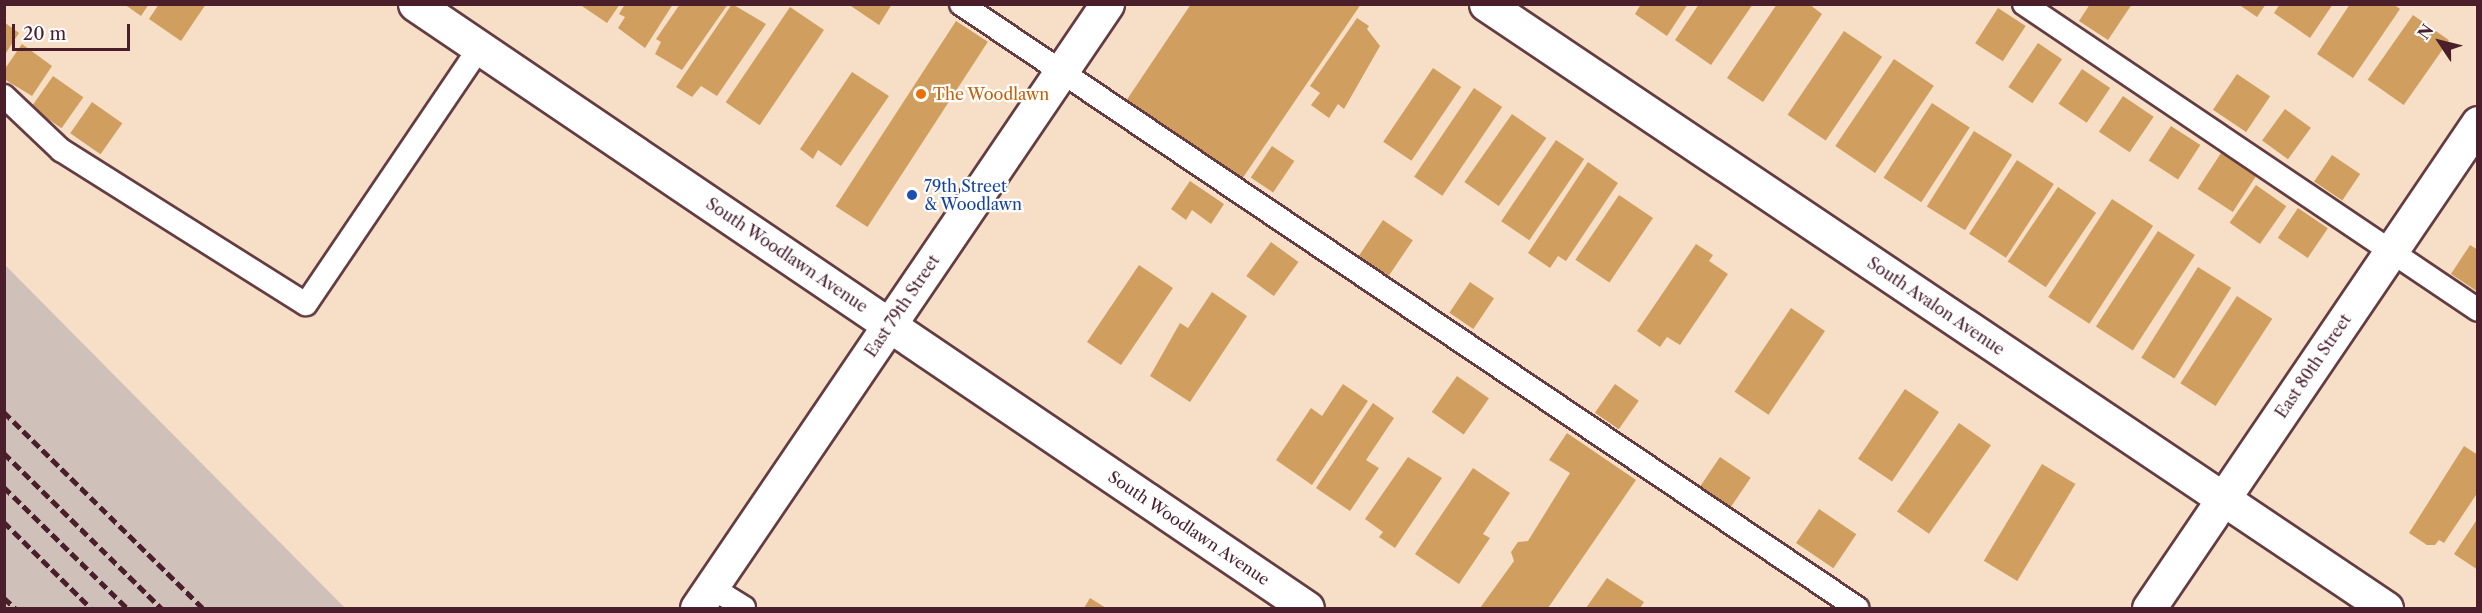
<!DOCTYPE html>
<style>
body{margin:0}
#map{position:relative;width:2482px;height:613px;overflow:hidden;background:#f6dfc6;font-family:"Libre Caslon Text",serif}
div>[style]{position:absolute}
.industrial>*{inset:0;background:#cfc0ba}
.building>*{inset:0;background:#d09f5f;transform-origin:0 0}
.roads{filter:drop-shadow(2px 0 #643c42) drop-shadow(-2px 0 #643c42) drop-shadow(0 2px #643c42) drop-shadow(0 -2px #643c42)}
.service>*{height:22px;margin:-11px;padding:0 11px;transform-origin:11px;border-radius:11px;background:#fff}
.minor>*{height:33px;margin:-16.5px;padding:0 16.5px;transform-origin:16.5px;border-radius:16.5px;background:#fff}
.secondary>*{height:33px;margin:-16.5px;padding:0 16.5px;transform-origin:16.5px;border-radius:16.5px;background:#fff}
.rail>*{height:4.5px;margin-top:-2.25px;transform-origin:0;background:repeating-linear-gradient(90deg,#4a1f2b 0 9px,transparent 0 13.5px)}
.dots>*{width:16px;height:16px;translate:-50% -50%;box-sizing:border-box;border:3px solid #fff;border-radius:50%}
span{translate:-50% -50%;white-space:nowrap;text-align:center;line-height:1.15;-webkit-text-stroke:4.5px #fff;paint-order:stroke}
.food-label{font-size:16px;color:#c56008}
.left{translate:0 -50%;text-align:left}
.transit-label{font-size:16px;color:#164399}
.street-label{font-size:16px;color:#4a1f2b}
.frame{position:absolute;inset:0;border:6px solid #4a1f2b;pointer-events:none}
.north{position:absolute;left:2410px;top:12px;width:60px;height:60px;-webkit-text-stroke:4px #fff;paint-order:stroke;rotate:305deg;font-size:16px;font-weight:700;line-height:24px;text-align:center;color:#4a1f2b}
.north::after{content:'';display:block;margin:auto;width:21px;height:27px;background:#4a1f2b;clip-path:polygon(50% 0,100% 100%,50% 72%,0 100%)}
.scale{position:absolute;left:12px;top:24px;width:118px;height:27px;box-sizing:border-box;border:3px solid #4a1f2b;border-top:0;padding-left:8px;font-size:18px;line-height:21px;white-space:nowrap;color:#4a1f2b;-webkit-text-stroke:4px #fff;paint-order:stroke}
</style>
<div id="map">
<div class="industrial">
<i style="clip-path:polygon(5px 265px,112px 373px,345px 608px,5px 608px)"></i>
</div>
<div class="building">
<i style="clip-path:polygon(124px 4px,149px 4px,141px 16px)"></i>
<i style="clip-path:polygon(159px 4px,206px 4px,181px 41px,149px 19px)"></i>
<i style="clip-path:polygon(579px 4px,620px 4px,607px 23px)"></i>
<i style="clip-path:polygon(625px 4px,673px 4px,645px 48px,618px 28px,625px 17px,619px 14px)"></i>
<i style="clip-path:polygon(680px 4px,728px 4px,682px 70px,655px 54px,661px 42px,656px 39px)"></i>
<i style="clip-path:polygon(732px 4px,766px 24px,717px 96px,701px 86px,692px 97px,676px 87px)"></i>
<i style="clip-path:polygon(848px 4px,892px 4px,879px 25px)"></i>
<i style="clip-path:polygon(1191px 4px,1361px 4px,1242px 179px,1126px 101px)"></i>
<i style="clip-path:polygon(1641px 4px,1688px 4px,1667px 36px,1635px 14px)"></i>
<i style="clip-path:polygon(1699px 4px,1753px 4px,1711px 65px,1675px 40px)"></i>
<i style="clip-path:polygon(1777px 4px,1809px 4px,1822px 14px,1763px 102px,1727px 78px)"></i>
<i style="clip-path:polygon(2090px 4px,2132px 4px,2108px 40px,2079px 21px)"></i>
<i style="clip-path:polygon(2238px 4px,2266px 4px,2257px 17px)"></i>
<i style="clip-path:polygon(2280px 4px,2333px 4px,2310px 38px,2274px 13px)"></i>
<i style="clip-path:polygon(2350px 4px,2393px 4px,2400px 9px,2353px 78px,2317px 54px)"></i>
<i style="left:790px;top:7px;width:41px;height:115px;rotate:34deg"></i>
<i style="left:1998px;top:8px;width:33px;height:42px;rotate:33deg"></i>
<i style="left:2413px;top:15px;width:44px;height:79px;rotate:35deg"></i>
<i style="clip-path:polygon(1357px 18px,1369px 26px,1367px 29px,1380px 46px,1344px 109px,1338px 104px,1329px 118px,1311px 105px,1320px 93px,1310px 86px)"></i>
<i style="left:956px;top:21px;width:38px;height:221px;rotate:33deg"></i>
<i style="clip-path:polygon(4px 22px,19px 33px,4px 56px)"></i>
<i style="left:1844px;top:31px;width:46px;height:101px;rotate:34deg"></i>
<i style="left:2038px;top:43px;width:29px;height:53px;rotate:34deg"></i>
<i style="clip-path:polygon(22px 44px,52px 66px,32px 96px,4px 79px,4px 70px)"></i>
<i style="left:1894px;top:59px;width:48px;height:105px;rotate:34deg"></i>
<i style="left:1433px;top:68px;width:34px;height:89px;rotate:34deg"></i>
<i style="left:2082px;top:69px;width:34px;height:42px;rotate:34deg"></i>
<i style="clip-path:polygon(852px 72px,889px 96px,841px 166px,818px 150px,813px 159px,800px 149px)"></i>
<i style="left:2237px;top:74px;width:40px;height:43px;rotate:34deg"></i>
<i style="left:53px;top:76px;width:37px;height:38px;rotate:35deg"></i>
<i style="left:1474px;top:88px;width:34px;height:107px;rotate:34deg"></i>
<i style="left:2123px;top:96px;width:37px;height:43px;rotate:34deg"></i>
<i style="left:92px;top:102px;width:37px;height:38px;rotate:35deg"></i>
<i style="left:1932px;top:103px;width:45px;height:89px;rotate:33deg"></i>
<i style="left:2285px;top:109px;width:32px;height:39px;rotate:36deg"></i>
<i style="left:1512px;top:114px;width:42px;height:83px;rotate:35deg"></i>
<i style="left:2171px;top:126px;width:35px;height:41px;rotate:33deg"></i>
<i style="left:1974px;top:131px;width:45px;height:89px;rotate:32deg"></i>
<i style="left:1556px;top:140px;width:34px;height:98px;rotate:34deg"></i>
<i style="left:1272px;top:146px;width:27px;height:38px;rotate:34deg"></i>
<i style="left:2221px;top:153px;width:42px;height:43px;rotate:33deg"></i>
<i style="left:2332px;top:155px;width:34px;height:32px;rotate:34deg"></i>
<i style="left:2017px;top:160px;width:44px;height:88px;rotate:33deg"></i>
<i style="clip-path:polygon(1588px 162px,1618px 183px,1566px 261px,1558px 256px,1550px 268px,1528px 253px)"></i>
<i style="clip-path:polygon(1190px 181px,1224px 204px,1211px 224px,1192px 210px,1186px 220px,1171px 209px)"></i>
<i style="left:2256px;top:185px;width:37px;height:46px;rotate:35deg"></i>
<i style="left:2058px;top:187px;width:46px;height:90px;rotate:34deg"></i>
<i style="left:1619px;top:195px;width:41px;height:78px;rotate:34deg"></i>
<i style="left:2112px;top:199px;width:49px;height:117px;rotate:33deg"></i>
<i style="left:2298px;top:208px;width:36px;height:36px;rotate:34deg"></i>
<i style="left:1383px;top:220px;width:36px;height:43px;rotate:34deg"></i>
<i style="left:2158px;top:231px;width:44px;height:114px;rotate:33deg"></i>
<i style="left:1271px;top:242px;width:34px;height:42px;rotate:36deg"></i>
<i style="clip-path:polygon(1696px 244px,1713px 255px,1709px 261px,1728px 274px,1680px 345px,1667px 337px,1660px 347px,1637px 331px)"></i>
<i style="clip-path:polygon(2470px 245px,2478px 250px,2478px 292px,2451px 274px)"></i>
<i style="left:1139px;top:265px;width:41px;height:93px;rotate:34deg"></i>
<i style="left:2198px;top:267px;width:39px;height:107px;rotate:32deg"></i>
<i style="left:1470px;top:282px;width:29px;height:37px;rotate:34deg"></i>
<i style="clip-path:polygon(1212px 292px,1247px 316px,1190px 402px,1150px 376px,1180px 323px,1188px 328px)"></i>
<i style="left:2237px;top:296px;width:42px;height:104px;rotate:33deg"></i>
<i style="left:1791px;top:308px;width:41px;height:101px;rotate:34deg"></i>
<i style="left:1457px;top:376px;width:39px;height:44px;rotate:35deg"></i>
<i style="clip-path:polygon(1343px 384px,1368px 401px,1312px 485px,1276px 460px,1311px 408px,1322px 416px)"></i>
<i style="left:1615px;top:384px;width:29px;height:35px;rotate:35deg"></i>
<i style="left:1905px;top:389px;width:41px;height:84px;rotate:34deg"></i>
<i style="clip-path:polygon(1373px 403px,1394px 418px,1366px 460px,1379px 468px,1350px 511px,1316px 488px)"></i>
<i style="left:1959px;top:423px;width:39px;height:108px;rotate:35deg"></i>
<i style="clip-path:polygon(1567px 433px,1636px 480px,1548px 608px,1480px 608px,1514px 561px,1511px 552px,1518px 542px,1528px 541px,1570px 473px,1549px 460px)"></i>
<i style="clip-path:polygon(2464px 446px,2478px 455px,2478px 492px,2444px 543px,2439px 540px,2435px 545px,2427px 545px,2409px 533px)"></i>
<i style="clip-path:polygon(1408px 457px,1442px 478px,1395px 548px,1379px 537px,1383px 532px,1365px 519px)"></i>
<i style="left:1720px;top:457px;width:37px;height:37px;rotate:34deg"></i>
<i style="left:2042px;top:464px;width:39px;height:113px;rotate:31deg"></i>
<i style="clip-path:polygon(1473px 468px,1510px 493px,1483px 534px,1490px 538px,1459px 584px,1415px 554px)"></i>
<i style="left:1819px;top:509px;width:45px;height:41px;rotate:34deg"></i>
<i style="clip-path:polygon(2478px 518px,2478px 570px,2454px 554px)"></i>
<i style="clip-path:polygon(1607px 578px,1644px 602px,1640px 608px,1586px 608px)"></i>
<i style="clip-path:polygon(1090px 598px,1106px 608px,1084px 608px)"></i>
</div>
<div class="roads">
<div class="service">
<i style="left:961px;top:4px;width:1081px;rotate:33.98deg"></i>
<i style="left:2024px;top:4px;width:547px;rotate:33.98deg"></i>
<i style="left:4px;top:96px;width:79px;rotate:43.5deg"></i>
<i style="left:61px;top:150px;width:289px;rotate:32.2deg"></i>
<i style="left:306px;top:304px;width:309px;rotate:-55.9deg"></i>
<i style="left:711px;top:587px;width:39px;rotate:32deg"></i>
</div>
<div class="minor">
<i style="left:415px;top:4px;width:1077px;rotate:34.1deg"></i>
<i style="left:1486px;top:4px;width:1084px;rotate:33.87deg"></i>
<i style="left:2149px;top:608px;width:586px;rotate:-55.85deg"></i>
</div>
<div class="secondary">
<i style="left:697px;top:608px;width:730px;rotate:-55.83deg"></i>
</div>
</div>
<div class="rail">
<i style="left:4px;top:412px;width:279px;rotate:44.6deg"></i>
<i style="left:4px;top:453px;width:221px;rotate:44.6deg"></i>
<i style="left:4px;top:487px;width:173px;rotate:44.5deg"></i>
<i style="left:4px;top:522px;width:122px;rotate:44.7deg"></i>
<i style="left:4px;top:598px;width:15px;rotate:42deg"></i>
</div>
<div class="dots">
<i style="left:921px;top:94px;background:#e8710a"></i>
<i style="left:912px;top:195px;background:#1a4fb4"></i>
</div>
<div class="food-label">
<span class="left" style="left:933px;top:94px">The Woodlawn</span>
</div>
<div class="transit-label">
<span class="left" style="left:924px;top:195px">79th Street<br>&amp; Woodlawn</span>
</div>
<div class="street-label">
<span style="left:787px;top:255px;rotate:34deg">South Woodlawn Avenue</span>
<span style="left:902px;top:306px;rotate:-56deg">East 79th Street</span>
<span style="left:1936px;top:306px;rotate:34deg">South Avalon Avenue</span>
<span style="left:2313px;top:366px;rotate:-56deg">East 80th Street</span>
<span style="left:1189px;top:528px;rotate:34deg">South Woodlawn Avenue</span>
</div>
<div class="frame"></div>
<div class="north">N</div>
<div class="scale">20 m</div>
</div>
